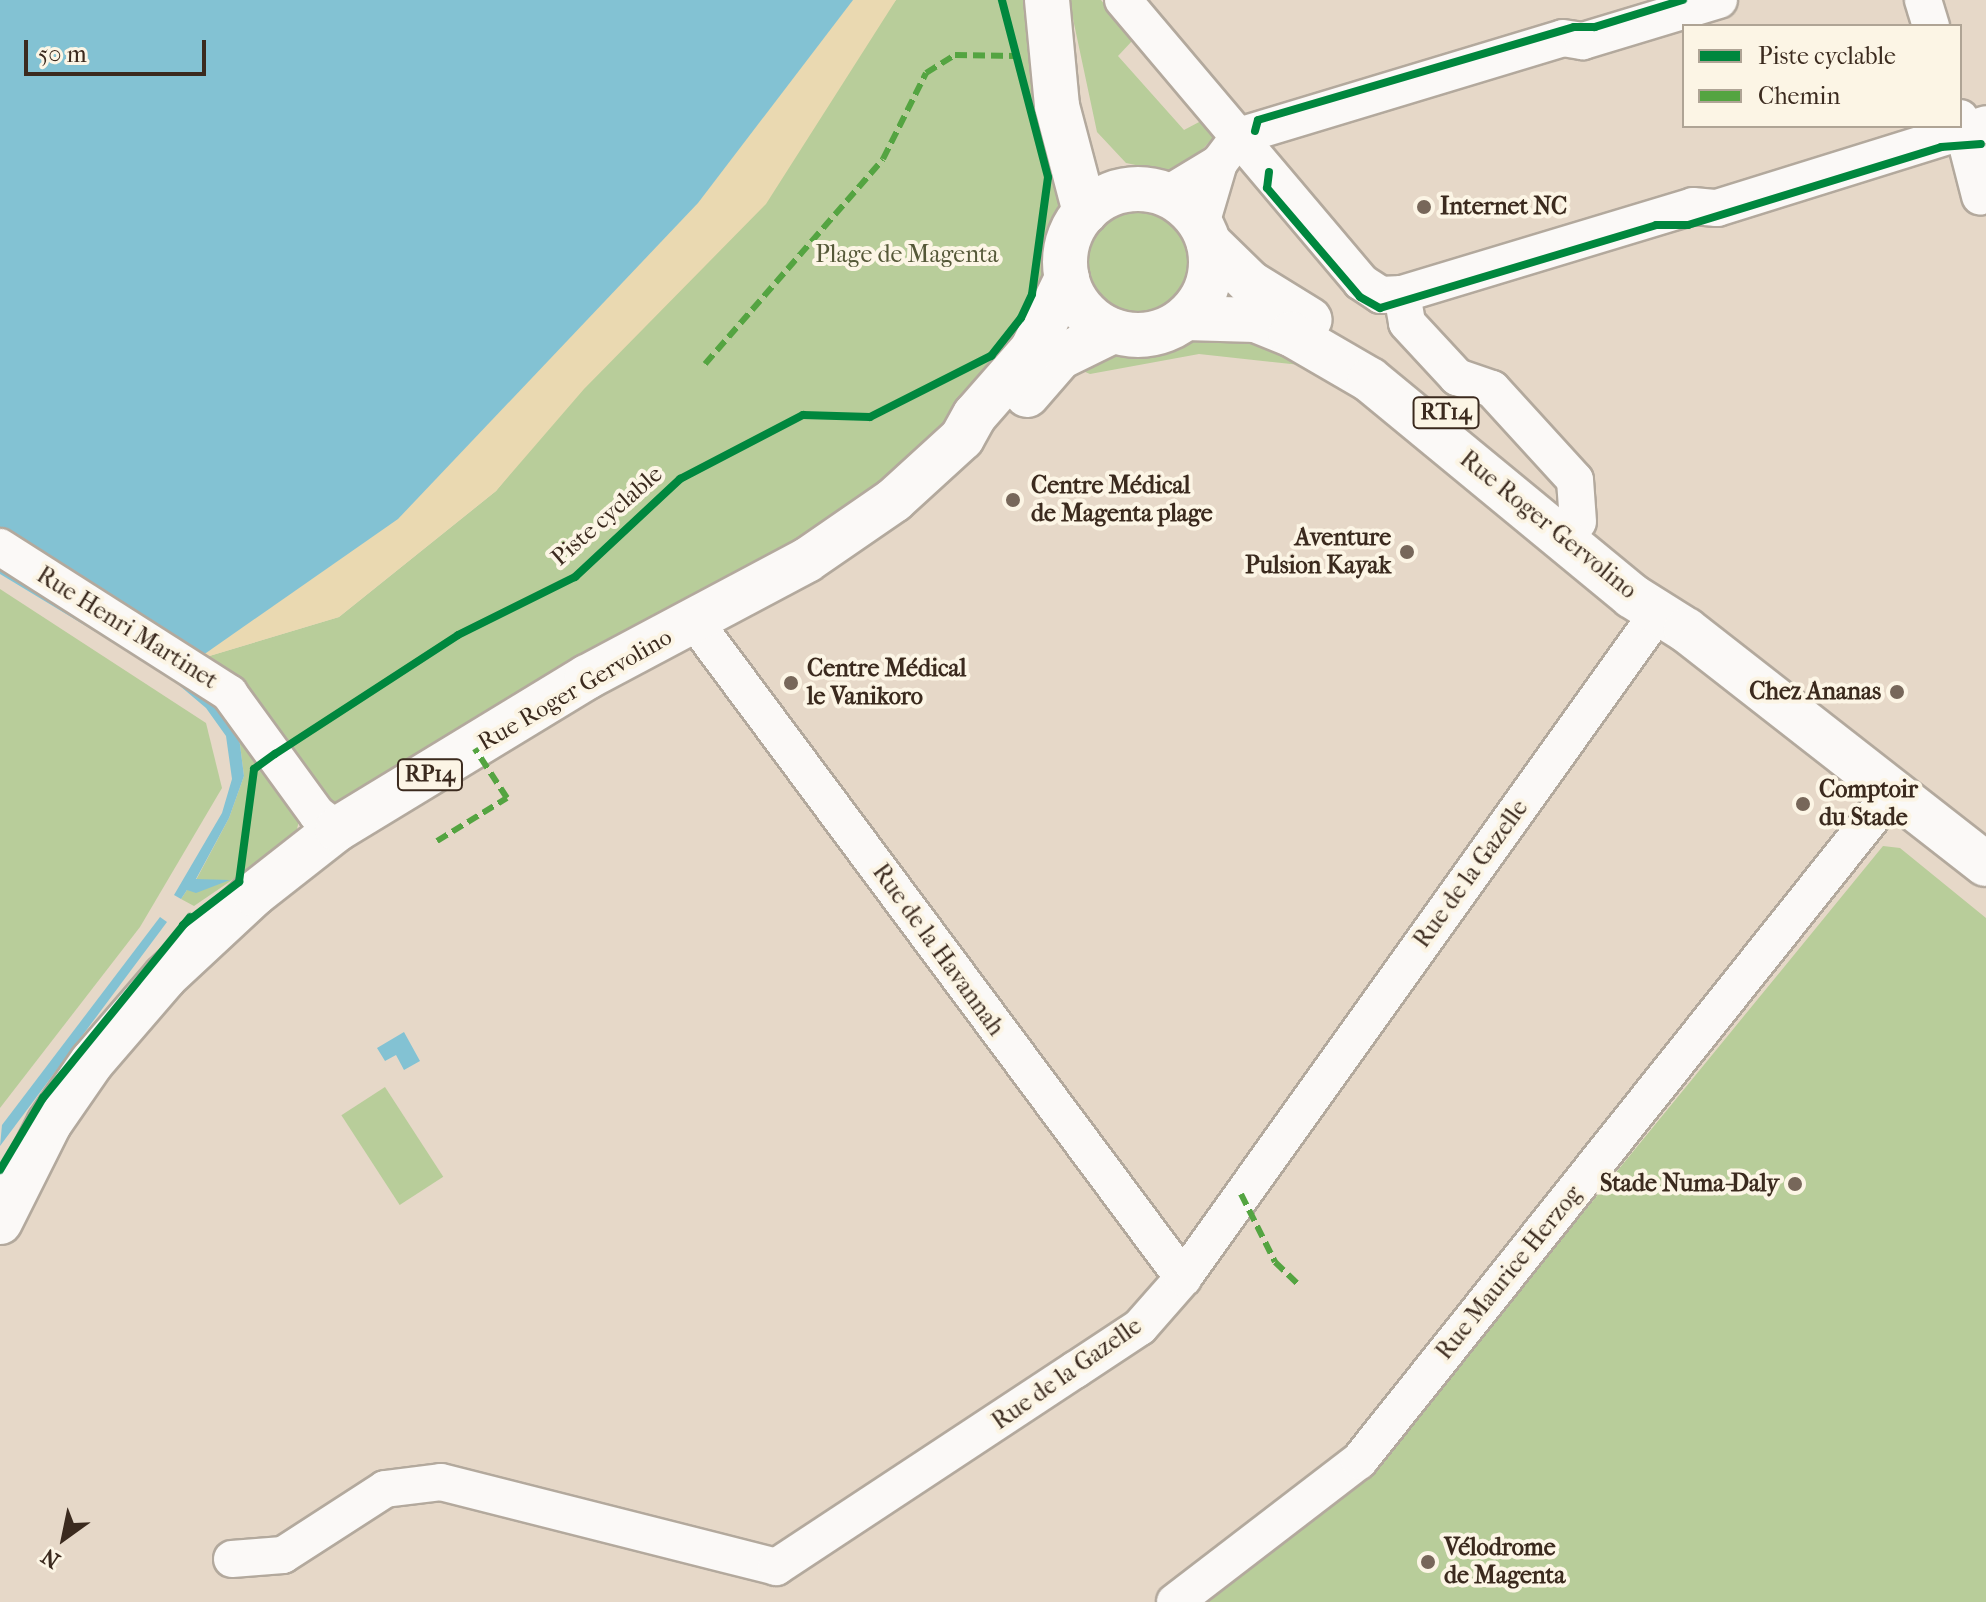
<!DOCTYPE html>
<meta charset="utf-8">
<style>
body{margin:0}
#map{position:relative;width:1986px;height:1602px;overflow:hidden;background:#e6d8c8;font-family:"IM FELL French Canon",serif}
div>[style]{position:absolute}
.green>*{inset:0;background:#b8cd9a;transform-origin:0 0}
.round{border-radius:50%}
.sand>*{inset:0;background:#ead9b1}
.water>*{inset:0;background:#83c2d3}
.roads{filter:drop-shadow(2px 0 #b3a99d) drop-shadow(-2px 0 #b3a99d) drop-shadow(0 2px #b3a99d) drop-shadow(0 -2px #b3a99d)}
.minor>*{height:36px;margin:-18px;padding:0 18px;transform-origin:18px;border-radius:18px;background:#fbf9f7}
.major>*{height:44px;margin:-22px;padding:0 22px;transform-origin:22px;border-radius:22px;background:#fbf9f7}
.major>.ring{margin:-22px;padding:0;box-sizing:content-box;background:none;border:44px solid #fbf9f7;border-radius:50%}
.quiet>*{height:6px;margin-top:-3px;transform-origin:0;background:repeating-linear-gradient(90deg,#54a441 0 12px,transparent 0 18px)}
.cycleway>*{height:8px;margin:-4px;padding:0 4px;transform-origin:4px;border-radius:4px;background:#00873e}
.dots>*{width:22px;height:22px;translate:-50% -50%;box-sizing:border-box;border:4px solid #fcf5e5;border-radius:50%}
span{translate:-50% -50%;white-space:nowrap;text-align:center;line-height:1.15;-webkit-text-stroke:8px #fcf5e5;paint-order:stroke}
.shield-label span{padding:2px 6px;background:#fcf5e5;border:2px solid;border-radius:6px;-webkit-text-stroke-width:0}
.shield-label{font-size:22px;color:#3b2a1e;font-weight:700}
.poi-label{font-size:24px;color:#3b2a1e;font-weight:700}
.left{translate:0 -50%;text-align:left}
.right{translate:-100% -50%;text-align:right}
.park-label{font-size:24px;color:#555838}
.street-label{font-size:24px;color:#3b2a1e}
.legend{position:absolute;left:1682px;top:24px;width:280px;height:104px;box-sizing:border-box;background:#fcf5e5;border:2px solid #afa495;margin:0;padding:10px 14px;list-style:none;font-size:24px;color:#3b2a1e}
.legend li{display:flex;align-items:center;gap:16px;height:40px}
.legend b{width:40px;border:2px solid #afa495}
.north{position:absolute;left:24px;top:1498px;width:80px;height:80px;-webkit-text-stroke:6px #fcf5e5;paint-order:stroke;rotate:213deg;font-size:22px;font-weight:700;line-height:32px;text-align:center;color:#3b2a1e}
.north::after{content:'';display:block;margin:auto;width:28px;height:36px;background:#3b2a1e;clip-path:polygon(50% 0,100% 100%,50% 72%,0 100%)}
.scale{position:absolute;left:24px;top:40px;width:182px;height:36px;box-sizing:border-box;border:4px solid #3b2a1e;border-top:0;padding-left:10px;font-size:24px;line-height:28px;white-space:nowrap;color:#3b2a1e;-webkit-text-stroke:6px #fcf5e5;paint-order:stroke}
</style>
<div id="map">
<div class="green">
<i style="clip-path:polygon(896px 0,1030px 0,1063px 198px,1051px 279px,967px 412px,847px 514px,341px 806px,325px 805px,196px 660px,339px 617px,496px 491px)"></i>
<i style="clip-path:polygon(1069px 0,1101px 0,1133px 40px,1118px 56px,1184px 130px,1201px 121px,1213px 138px,1179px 174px,1126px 163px,1097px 132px)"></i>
<i class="round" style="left:1082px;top:207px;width:112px;height:112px"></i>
<i style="clip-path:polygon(1250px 331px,1310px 366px,1199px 354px,1090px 374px,1078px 369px,1105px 354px,1145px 354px,1214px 333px)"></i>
<i style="clip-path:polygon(0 589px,206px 723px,222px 788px,140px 927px,0 1108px)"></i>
<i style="clip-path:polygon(239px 737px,299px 821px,295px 837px,194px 906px,181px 899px,187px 890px,225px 880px,196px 880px,229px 818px,244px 776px)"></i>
<i style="clip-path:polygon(1883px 846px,1900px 848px,1986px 918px,1986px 1602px,1200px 1602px,1389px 1450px)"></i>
<i style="left:385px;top:1087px;width:107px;height:52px;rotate:57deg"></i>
</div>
<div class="sand">
<i style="clip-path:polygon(587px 0,896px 0,766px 204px,584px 389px,496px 491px,339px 617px,196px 660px)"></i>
</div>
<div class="water">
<i style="clip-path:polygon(0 0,853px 0,698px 203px,398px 519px,196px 660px,0 535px)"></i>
<i style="clip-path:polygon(0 561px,212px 695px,239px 737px,244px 776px,229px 818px,196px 879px,230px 880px,196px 893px,187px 890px,181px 899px,174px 895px,222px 813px,232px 779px,226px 736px,206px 708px,167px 675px,0 574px)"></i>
<i style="clip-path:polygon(160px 917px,167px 922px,0 1146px,2px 1125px)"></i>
<i style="clip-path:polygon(404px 1032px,420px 1061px,404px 1070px,396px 1055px,385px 1061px,377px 1048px)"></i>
</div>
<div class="roads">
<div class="minor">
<i style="left:1123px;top:0;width:369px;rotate:49.8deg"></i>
<i style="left:1361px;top:282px;width:24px;rotate:33deg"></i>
<i style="left:1381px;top:295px;width:21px;rotate:-3deg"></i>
<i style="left:1402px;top:294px;width:304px;rotate:-16.8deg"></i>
<i style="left:1693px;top:206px;width:24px;rotate:5deg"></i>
<i style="left:1717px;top:208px;width:282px;rotate:-17.3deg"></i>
<i style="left:1923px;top:0;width:27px;rotate:73deg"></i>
<i style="left:1960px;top:118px;width:81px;rotate:75.6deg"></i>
<i style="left:1239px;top:136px;width:338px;rotate:-16.8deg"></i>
<i style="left:1563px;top:38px;width:20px;rotate:9deg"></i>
<i style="left:1583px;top:41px;width:142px;rotate:-16.8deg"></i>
<i style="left:1168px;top:194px;width:60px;rotate:-31.3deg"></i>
<i style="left:1201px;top:224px;width:64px;rotate:-73.6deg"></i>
<i style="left:1219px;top:163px;width:34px;rotate:-53deg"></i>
<i style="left:1402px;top:294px;width:29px;rotate:80deg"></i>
<i style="left:1407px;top:323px;width:74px;rotate:47.2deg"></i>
<i style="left:1457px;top:377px;width:37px;rotate:19deg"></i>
<i style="left:1492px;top:389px;width:123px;rotate:47.6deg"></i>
<i style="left:1575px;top:480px;width:42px;rotate:85.9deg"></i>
<i style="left:0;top:547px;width:272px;rotate:32.5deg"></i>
<i style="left:229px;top:693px;width:150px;rotate:54deg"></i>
<i style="left:317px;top:814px;width:25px;rotate:37deg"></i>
<i style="left:695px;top:622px;width:818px;rotate:53.35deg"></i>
<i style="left:232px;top:1559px;width:51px;rotate:-4.5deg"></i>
<i style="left:283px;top:1555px;width:121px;rotate:-32.9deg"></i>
<i style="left:385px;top:1489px;width:56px;rotate:-7.1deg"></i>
<i style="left:441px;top:1482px;width:346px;rotate:14.2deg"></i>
<i style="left:776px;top:1567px;width:358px;rotate:-33.4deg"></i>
<i style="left:1075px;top:1370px;width:78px;rotate:-33.5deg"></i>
<i style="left:1140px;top:1327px;width:65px;rotate:-48.7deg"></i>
<i style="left:1183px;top:1278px;width:821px;rotate:-54.47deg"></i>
<i style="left:1175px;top:1602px;width:232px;rotate:-37.5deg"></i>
<i style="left:1359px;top:1461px;width:857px;rotate:-51.44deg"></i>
</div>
<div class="major">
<i style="left:1047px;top:0;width:106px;rotate:84.6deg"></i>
<i style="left:1057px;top:106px;width:110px;rotate:75.2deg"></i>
<i class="ring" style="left:1065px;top:189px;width:102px;height:102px"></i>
<i style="left:1209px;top:243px;width:57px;rotate:44.3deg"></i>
<i style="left:1250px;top:283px;width:70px;rotate:31.7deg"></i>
<i style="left:1186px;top:318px;width:70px;rotate:1.6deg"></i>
<i style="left:1256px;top:320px;width:38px;rotate:22deg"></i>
<i style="left:1291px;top:334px;width:91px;rotate:30.2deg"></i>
<i style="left:1370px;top:380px;width:340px;rotate:39.5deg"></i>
<i style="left:1632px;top:596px;width:64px;rotate:32.2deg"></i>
<i style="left:1686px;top:630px;width:380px;rotate:38deg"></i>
<i style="left:1027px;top:395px;width:50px;rotate:-49deg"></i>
<i style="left:1060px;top:357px;width:59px;rotate:-26.1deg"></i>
<i style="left:0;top:1222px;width:110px;rotate:-63.4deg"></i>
<i style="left:49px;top:1124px;width:75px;rotate:-55.3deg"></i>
<i style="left:92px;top:1062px;width:112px;rotate:-49.3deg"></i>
<i style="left:165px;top:977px;width:122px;rotate:-43deg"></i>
<i style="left:254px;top:894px;width:105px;rotate:-38.1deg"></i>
<i style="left:337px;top:829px;width:293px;rotate:-31.3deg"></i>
<i style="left:587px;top:677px;width:249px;rotate:-28deg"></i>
<i style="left:807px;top:560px;width:106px;rotate:-34.6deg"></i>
<i style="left:894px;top:500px;width:92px;rotate:-42.4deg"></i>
<i style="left:962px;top:438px;width:26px;rotate:-61deg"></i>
<i style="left:975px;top:415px;width:86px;rotate:-48.8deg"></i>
<i style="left:1032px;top:350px;width:80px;rotate:-64.1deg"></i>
</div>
</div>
<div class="quiet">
<i style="left:705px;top:364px;width:271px;rotate:-49deg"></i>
<i style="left:883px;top:159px;width:96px;rotate:-63.4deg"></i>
<i style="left:926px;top:73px;width:34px;rotate:-32deg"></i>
<i style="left:955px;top:55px;width:61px;rotate:0.9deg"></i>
<i style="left:437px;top:841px;width:82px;rotate:-31.6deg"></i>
<i style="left:507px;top:798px;width:59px;rotate:-123.1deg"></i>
<i style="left:1241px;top:1194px;width:76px;rotate:63.4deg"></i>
<i style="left:1275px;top:1262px;width:33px;rotate:44deg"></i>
</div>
<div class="cycleway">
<i style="left:1255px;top:131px;width:11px;rotate:-75deg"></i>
<i style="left:1258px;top:120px;width:329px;rotate:-16.4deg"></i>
<i style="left:1574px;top:27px;width:21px"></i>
<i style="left:1595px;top:27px;width:92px;rotate:-17.1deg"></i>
<i style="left:1269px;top:172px;width:16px;rotate:97deg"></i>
<i style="left:1267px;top:188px;width:143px;rotate:49.5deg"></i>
<i style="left:1360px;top:297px;width:23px;rotate:29deg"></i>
<i style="left:1380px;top:308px;width:288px;rotate:-16.7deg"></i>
<i style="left:1656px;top:225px;width:32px"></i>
<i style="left:1688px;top:225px;width:265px;rotate:-17.1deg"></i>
<i style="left:1941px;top:147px;width:40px;rotate:-4.3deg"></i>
<i style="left:183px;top:925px;width:71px;rotate:-37.5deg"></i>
<i style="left:239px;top:882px;width:114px;rotate:-82.4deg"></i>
<i style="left:254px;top:769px;width:26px;rotate:-36deg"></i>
<i style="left:275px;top:754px;width:218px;rotate:-33deg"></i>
<i style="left:458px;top:635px;width:131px;rotate:-26.4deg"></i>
<i style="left:575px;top:577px;width:144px;rotate:-43deg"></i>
<i style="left:680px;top:479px;width:139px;rotate:-27.5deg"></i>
<i style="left:803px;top:415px;width:67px;rotate:1.7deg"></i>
<i style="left:870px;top:417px;width:136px;rotate:-26.8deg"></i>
<i style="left:991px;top:356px;width:48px;rotate:-51.7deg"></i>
<i style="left:1021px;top:318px;width:26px;rotate:-65deg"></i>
<i style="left:1032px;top:294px;width:118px;rotate:-82.2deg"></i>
<i style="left:1048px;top:177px;width:183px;rotate:-104.6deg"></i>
<i style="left:0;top:1170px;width:84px;rotate:-59.2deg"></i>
<i style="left:43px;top:1098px;width:233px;rotate:-50.9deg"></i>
</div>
<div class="dots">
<i style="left:1424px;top:207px;background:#77675a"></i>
<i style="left:1013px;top:500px;background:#77675a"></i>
<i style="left:1407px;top:552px;background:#77675a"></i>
<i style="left:791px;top:683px;background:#77675a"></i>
<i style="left:1897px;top:692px;background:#77675a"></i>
<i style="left:1803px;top:804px;background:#77675a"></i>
<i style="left:1795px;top:1184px;background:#77675a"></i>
<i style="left:1428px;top:1562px;background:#77675a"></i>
</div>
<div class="shield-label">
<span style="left:1446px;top:413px">RT14</span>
<span style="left:430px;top:775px">RP14</span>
</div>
<div class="poi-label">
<span class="left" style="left:1440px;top:207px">Internet NC</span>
<span class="left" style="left:1031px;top:500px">Centre Médical<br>de Magenta plage</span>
<span class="right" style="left:1391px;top:552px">Aventure<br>Pulsion Kayak</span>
<span class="left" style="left:807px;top:683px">Centre Médical<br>le Vanikoro</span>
<span class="right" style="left:1881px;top:692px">Chez Ananas</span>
<span class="left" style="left:1819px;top:804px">Comptoir<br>du Stade</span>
<span class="right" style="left:1779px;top:1184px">Stade Numa-Daly</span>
<span class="left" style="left:1444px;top:1562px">Vélodrome<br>de Magenta</span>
</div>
<div class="park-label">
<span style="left:907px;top:255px">Plage de Magenta</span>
</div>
<div class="street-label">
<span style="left:607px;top:516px;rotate:-41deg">Piste cyclable</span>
<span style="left:1548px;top:525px;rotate:39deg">Rue Roger Gervolino</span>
<span style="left:127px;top:628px;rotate:32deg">Rue Henri Martinet</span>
<span style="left:575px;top:690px;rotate:-30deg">Rue Roger Gervolino</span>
<span style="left:1471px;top:874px;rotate:-54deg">Rue de la Gazelle</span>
<span style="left:938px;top:950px;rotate:54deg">Rue de la Havannah</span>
<span style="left:1509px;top:1273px;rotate:-51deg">Rue Maurice Herzog</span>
<span style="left:1067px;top:1374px;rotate:-35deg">Rue de la Gazelle</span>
</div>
<ul class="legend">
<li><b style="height:10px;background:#00873e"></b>Piste cyclable</li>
<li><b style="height:10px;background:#54a441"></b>Chemin</li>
</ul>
<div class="north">N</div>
<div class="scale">50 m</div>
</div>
